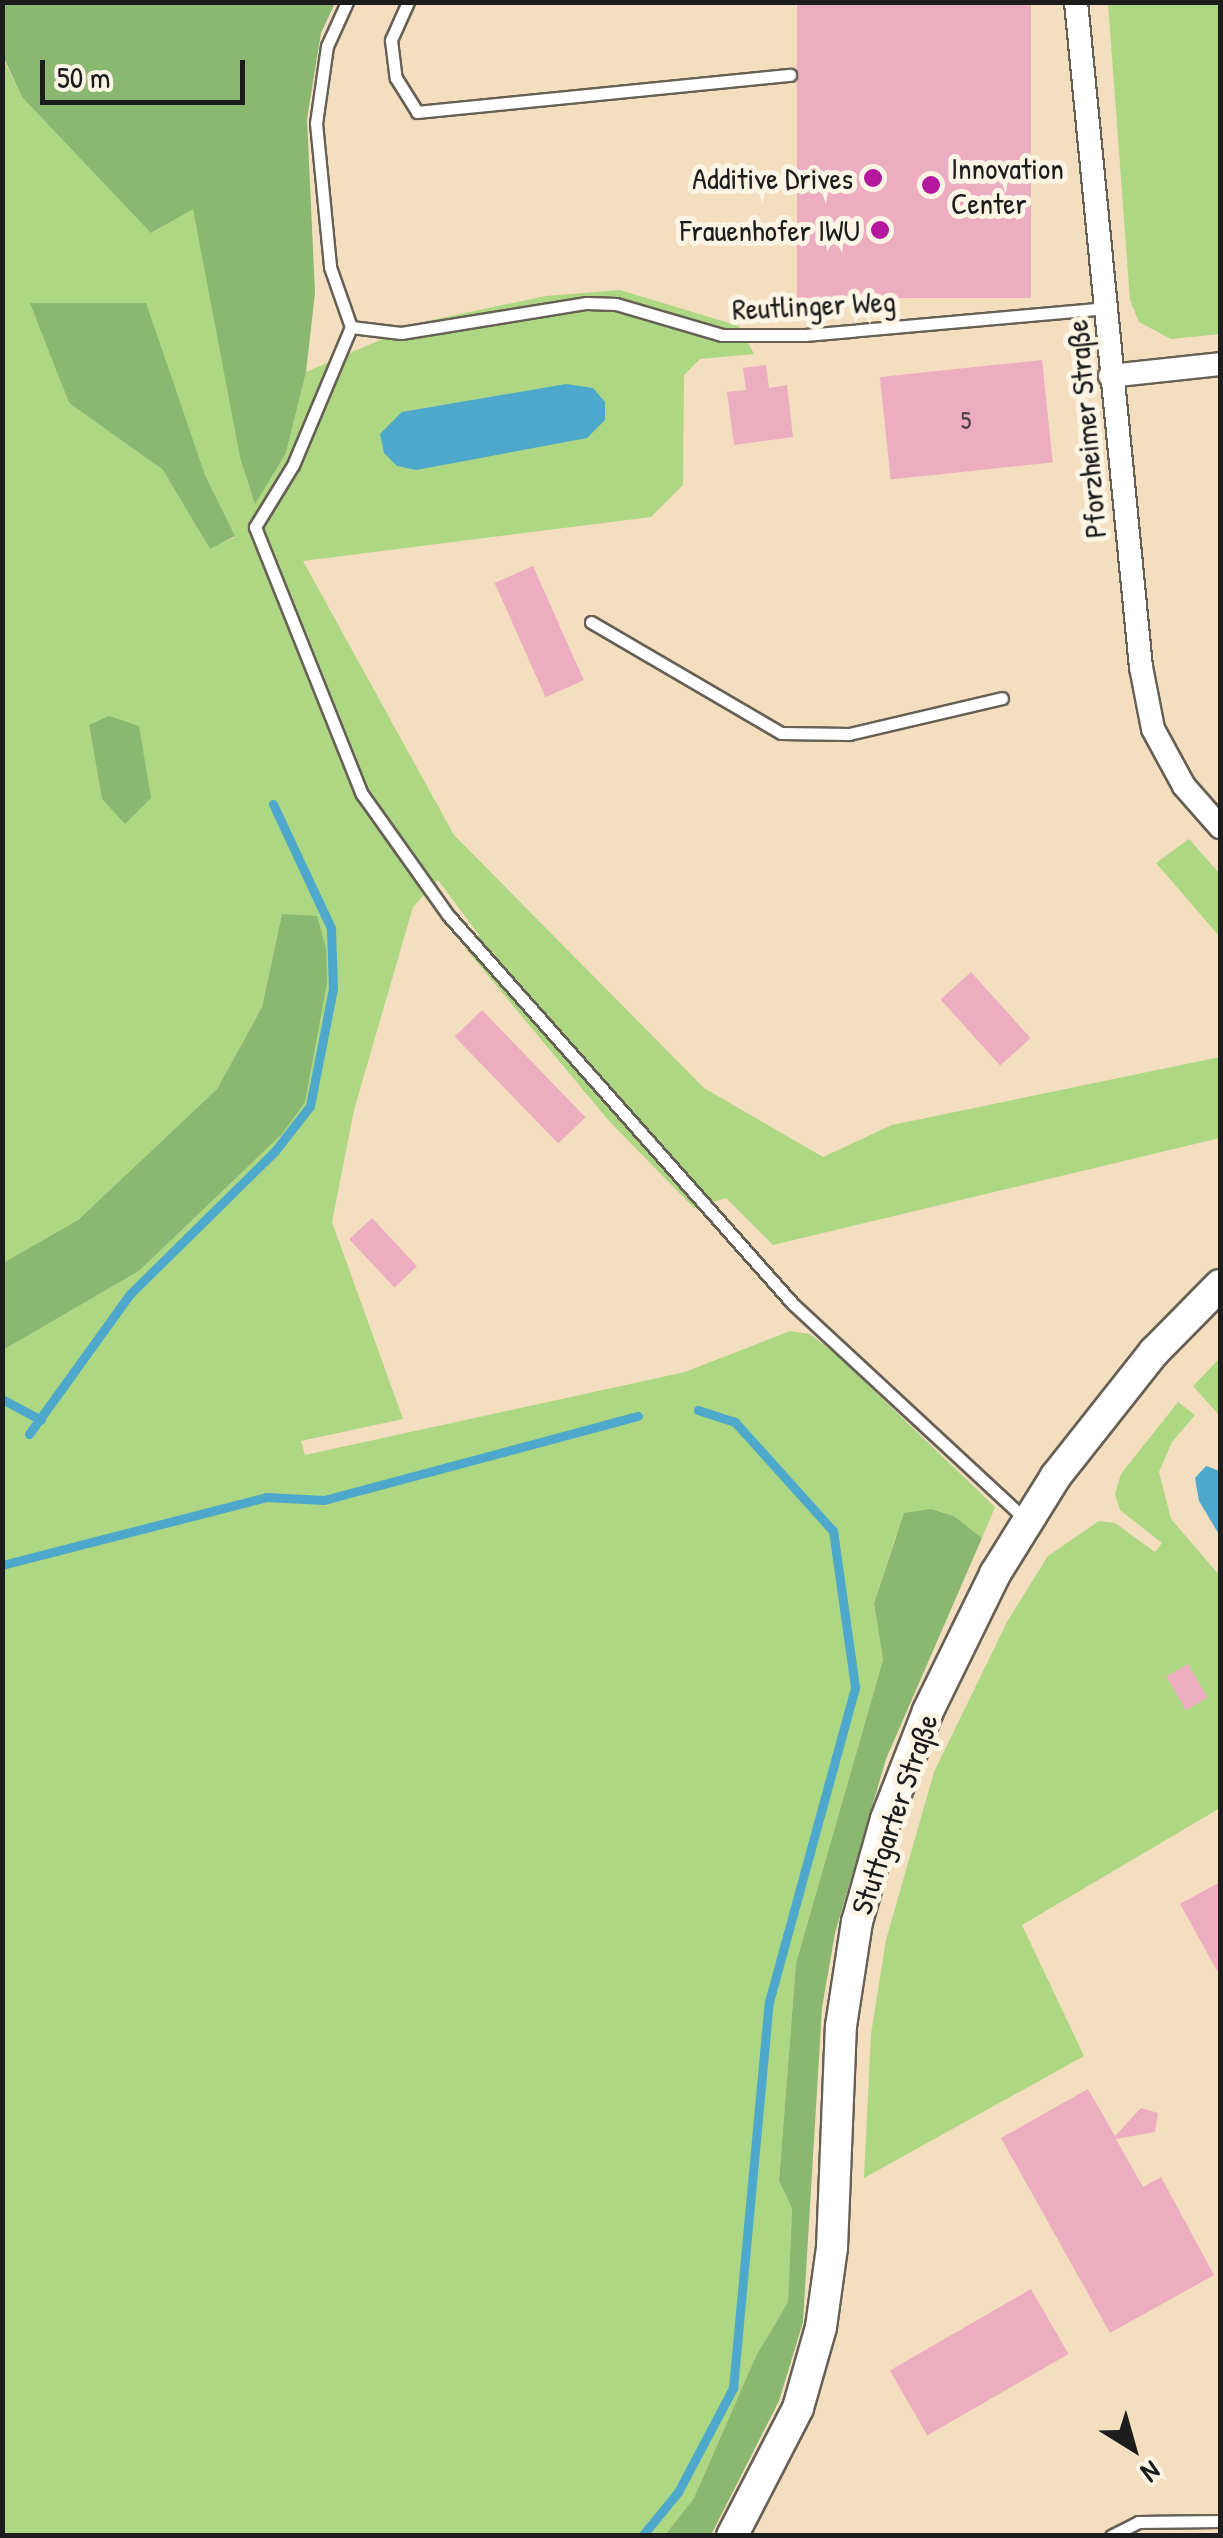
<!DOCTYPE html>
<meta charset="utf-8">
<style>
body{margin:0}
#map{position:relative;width:1223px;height:2538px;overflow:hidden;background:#f3dec0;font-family:"Patrick Hand",sans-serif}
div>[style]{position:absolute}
.green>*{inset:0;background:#add782}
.forest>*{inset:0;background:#8ab870}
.water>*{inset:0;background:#4da8cb}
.stream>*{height:9px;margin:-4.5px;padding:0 4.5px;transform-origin:4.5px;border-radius:4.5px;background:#4da8cb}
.building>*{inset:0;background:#edadc1;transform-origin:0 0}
.roads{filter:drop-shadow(2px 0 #676055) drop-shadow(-2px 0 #676055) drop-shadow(0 2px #676055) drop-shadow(0 -2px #676055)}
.service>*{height:11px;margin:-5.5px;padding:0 5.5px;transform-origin:5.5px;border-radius:5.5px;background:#fff}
.minor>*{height:22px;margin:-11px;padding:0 11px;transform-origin:11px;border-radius:11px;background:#fff}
.secondary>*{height:30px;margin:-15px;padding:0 15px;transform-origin:15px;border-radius:15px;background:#fff}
.dots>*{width:28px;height:28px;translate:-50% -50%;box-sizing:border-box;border:5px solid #fcf5e5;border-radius:50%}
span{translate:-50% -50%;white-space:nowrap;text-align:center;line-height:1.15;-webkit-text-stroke:10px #fcf5e5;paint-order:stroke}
.number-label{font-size:25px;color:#504045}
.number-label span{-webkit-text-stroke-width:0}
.poi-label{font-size:30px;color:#1c1c1c}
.left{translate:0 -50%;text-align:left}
.right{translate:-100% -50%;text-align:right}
.street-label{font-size:30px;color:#1c1c1c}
.frame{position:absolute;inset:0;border:5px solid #1c1c1c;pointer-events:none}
.north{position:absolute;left:1083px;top:2398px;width:100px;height:100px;-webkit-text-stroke:8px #fcf5e5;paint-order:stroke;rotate:143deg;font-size:28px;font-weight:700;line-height:40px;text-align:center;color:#1c1c1c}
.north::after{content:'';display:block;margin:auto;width:35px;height:45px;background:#1c1c1c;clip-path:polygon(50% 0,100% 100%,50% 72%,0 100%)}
.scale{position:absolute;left:40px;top:60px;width:205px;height:45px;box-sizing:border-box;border:5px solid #1c1c1c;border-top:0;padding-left:12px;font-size:30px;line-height:35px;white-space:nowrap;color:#1c1c1c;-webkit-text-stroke:8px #fcf5e5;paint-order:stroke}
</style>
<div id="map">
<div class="green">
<i style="clip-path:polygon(1108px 3px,1220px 3px,1220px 334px,1171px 339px,1139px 322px,1130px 300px)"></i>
<i style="clip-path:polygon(evenodd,2px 56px,22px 97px,152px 233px,193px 208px,286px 453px,306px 372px,422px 322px,546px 296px,620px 290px,739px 326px,754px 354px,700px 359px,684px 375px,683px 485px,651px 517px,303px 561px,454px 835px,704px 1088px,823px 1157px,892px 1125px,1220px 1057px,1220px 1138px,773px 1245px,726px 1198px,694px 1208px,609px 1121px,465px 948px,479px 935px,438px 880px,413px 907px,354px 1110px,332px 1222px,403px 1419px,301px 1441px,305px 1455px,685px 1372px,790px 1331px,810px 1334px,838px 1356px,995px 1507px,982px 1538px,954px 1516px,931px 1509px,896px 1535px,874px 1603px,883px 1660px,796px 1963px,779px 2181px,792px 2207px,788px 2302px,756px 2356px,694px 2498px,665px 2535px,3px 2535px,3px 1350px,139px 1271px,282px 1134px,282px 914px,262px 1007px,217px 1089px,78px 1220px,3px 1263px,2px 56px,31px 303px,205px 475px,235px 537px,210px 548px,163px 470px,69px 403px,31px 303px,2px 56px,89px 725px,125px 823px,102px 799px,89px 725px)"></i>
<i style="clip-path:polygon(1189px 839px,1220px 874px,1220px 937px,1156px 863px)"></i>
<i style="clip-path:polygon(1220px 1358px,1220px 1416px,1193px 1386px)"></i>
<i style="clip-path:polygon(1178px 1402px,1195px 1415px,1172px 1442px,1159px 1472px,1171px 1519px,1220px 1576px,1220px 1808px,1022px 1925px,1084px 2056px,864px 2178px,871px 2034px,886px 1940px,934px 1772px,1008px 1620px,1048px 1556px,1099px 1521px,1115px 1523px,1155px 1552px,1162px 1543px,1120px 1510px,1115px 1494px,1121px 1474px)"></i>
</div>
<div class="forest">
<i style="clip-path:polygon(2px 3px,335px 3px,321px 33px,307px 119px,315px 293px,306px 372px,286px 453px,255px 504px,240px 457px,193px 209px,151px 233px,22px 97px,3px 56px)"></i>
<i style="clip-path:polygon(30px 303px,146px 303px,205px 475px,235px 536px,210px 549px,163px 470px,69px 403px)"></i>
<i style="clip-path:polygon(109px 716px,139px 726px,151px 798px,125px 824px,102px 799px,89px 725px)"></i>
<i style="clip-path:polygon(282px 914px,317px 916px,326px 948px,327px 983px,305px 1102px,282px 1134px,139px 1271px,3px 1350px,3px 1263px,78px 1220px,217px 1089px,262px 1007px)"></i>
<i style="clip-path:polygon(931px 1509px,954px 1516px,982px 1538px,886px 1759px,835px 1933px,822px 2008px,803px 2322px,779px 2401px,711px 2535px,665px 2535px,694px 2498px,756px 2356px,788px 2302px,792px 2208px,779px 2181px,796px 1963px,883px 1660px,874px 1603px,904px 1513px)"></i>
</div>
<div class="water">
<i style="clip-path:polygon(566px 384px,593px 388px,605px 402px,605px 420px,587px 438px,416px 470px,397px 466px,384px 453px,380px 434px,402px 412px)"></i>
<i style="clip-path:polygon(1206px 1466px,1220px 1471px,1220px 1536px,1199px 1501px,1195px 1478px)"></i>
</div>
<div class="stream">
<i style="left:2px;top:1399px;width:44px;rotate:28.3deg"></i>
<i style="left:29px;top:1434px;width:173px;rotate:-54.2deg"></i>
<i style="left:130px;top:1294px;width:204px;rotate:-44.6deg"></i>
<i style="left:275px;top:1151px;width:57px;rotate:-52.1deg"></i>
<i style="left:310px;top:1106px;width:119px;rotate:-78.9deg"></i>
<i style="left:333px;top:989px;width:61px;rotate:-91.9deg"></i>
<i style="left:331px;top:928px;width:137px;rotate:-115.1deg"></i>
<i style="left:2px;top:1565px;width:273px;rotate:-14.4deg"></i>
<i style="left:266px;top:1497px;width:58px;rotate:3deg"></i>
<i style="left:324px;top:1500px;width:325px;rotate:-15deg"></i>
<i style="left:642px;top:2536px;width:57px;rotate:-50.7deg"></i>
<i style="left:678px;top:2492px;width:118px;rotate:-62.1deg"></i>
<i style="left:733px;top:2388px;width:388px;rotate:-84.7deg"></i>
<i style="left:769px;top:2002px;width:327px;rotate:-74.7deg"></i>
<i style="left:855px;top:1687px;width:158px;rotate:-98deg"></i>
<i style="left:833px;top:1531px;width:147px;rotate:-132deg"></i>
<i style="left:735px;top:1422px;width:39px;rotate:-162deg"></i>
</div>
<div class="building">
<i style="left:797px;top:2px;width:234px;height:296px"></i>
<i style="left:1042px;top:360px;width:103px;height:163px;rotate:84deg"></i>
<i style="clip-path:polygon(766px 365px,769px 388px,787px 385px,793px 437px,734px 445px,727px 392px,746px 390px,743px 368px)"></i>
<i style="left:533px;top:566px;width:125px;height:42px;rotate:66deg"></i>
<i style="left:971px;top:972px;width:89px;height:41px;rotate:48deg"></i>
<i style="left:482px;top:1010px;width:149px;height:38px;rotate:46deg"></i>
<i style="left:372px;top:1218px;width:66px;height:31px;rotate:47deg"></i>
<i style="left:1188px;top:1664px;width:39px;height:25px;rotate:60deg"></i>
<i style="clip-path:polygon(1220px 1882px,1220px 1976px,1180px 1904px)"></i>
<i style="clip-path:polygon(1088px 2089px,1115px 2136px,1141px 2108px,1158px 2113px,1155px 2132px,1116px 2139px,1143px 2187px,1161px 2177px,1214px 2275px,1110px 2333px,1001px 2138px)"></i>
<i style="left:1031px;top:2289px;width:75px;height:163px;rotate:60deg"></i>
</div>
<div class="roads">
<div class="service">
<i style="left:347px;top:2px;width:48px;rotate:114.4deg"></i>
<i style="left:327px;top:46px;width:78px;rotate:98.1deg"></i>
<i style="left:316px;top:123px;width:145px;rotate:84.4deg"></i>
<i style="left:330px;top:267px;width:64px;rotate:70.7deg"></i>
<i style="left:351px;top:327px;width:50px;rotate:6.8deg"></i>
<i style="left:401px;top:333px;width:188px;rotate:-9.2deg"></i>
<i style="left:587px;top:303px;width:29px;rotate:2deg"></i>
<i style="left:616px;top:304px;width:110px;rotate:16.3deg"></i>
<i style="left:722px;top:335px;width:83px"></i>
<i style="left:805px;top:335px;width:301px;rotate:-5.1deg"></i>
<i style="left:408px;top:2px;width:42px;rotate:114.1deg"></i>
<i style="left:391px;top:40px;width:38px;rotate:83deg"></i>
<i style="left:396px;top:78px;width:40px;rotate:58deg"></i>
<i style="left:417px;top:112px;width:375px;rotate:-5.7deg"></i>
<i style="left:351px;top:327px;width:150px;rotate:112.8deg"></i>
<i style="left:293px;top:465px;width:73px;rotate:121.5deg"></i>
<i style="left:255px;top:527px;width:288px;rotate:68.2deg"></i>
<i style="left:362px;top:794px;width:148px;rotate:54.6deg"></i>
<i style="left:448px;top:915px;width:520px;rotate:48.43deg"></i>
<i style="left:793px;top:1304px;width:316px;rotate:42.8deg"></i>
<i style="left:591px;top:622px;width:220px;rotate:30.3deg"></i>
<i style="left:781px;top:733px;width:68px;rotate:0.8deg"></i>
<i style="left:849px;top:734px;width:157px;rotate:-13.2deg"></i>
<i style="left:1111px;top:2536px;width:30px;rotate:-27deg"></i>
<i style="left:1138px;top:2522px;width:82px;rotate:-0.7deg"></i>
</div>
<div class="minor">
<i style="left:1076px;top:2px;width:668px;rotate:84.42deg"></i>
<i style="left:1141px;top:667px;width:63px;rotate:79deg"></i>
<i style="left:1153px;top:729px;width:65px;rotate:61.5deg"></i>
<i style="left:1184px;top:786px;width:55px;rotate:48.7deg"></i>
<i style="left:1110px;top:376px;width:111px;rotate:-6.2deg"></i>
</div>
<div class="secondary">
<i style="left:732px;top:2536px;width:144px;rotate:-62.7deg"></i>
<i style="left:798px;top:2408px;width:84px;rotate:-74.1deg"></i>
<i style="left:821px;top:2327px;width:80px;rotate:-82.1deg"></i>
<i style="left:832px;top:2248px;width:222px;rotate:-87.7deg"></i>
<i style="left:841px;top:2026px;width:105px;rotate:-81.3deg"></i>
<i style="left:857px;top:1922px;width:107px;rotate:-74.3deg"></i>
<i style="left:886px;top:1819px;width:116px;rotate:-68.7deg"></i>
<i style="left:928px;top:1711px;width:153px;rotate:-63.9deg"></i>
<i style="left:995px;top:1574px;width:115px;rotate:-58.1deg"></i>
<i style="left:1056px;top:1476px;width:158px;rotate:-51.7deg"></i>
<i style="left:1154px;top:1352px;width:94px;rotate:-45.4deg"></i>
</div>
</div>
<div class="dots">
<i style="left:873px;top:178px;background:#b5179e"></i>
<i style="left:931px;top:185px;background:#b5179e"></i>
<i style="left:880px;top:230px;background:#b5179e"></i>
</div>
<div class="number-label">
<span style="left:966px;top:420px">5</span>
</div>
<div class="poi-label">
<span class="left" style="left:951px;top:185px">Innovation<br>Center</span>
<span class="right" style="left:853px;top:178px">Additive Drives</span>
<span class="right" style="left:860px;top:230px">Frauenhofer IWU</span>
</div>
<div class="street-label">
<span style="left:814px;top:305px;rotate:-3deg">Reutlinger Weg</span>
<span style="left:1086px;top:429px;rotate:-95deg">Pforzheimer Straße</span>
<span style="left:894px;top:1814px;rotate:-71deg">Stuttgarter Straße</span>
</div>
<div class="frame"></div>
<div class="north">N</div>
<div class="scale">50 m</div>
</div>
